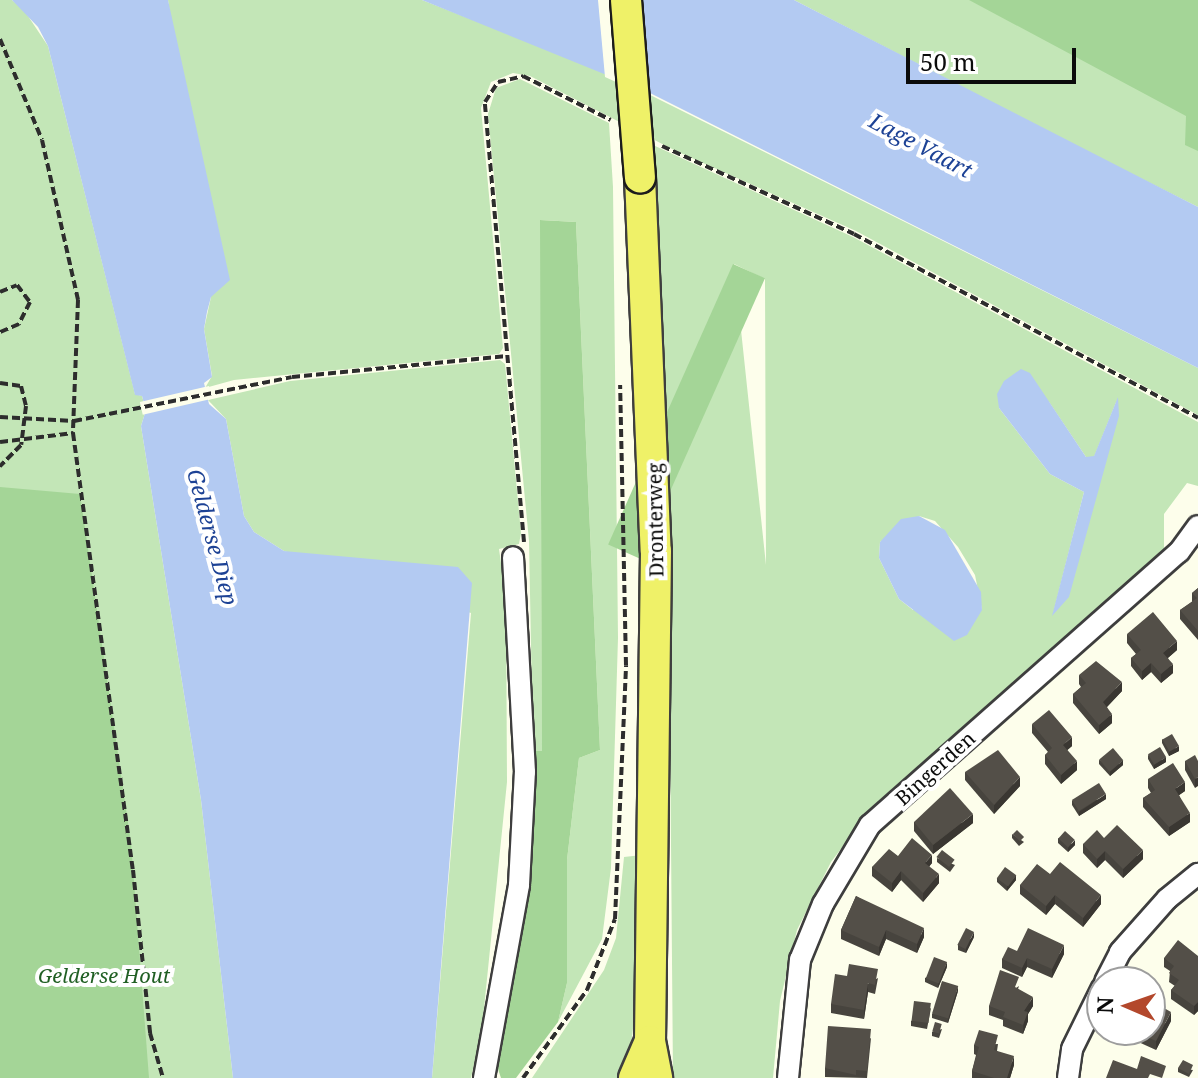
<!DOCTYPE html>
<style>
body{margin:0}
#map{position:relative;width:1198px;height:1078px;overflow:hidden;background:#fdfeeb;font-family:"Noto Serif",serif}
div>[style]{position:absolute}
.green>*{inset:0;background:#c3e6b7}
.forest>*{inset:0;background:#a4d597;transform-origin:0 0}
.water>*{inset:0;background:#b3caf2}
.pier>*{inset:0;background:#fdfeeb;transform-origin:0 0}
.path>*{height:4px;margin-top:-2px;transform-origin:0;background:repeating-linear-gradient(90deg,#2d2d2d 0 8px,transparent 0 12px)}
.roads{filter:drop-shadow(2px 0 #3e3e3e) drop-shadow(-2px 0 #3e3e3e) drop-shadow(0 2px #3e3e3e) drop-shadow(0 -2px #3e3e3e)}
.street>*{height:20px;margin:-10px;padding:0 10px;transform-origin:10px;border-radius:10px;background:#fff}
.primary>*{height:30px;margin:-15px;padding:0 15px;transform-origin:15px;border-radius:15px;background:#eff168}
.bridges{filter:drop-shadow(2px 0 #1c1c1c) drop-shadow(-2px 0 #1c1c1c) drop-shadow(0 2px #1c1c1c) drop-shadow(0 -2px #1c1c1c)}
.primary-bridge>*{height:30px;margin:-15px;padding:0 15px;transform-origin:15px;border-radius:15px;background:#eff168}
.wall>*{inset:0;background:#47443e}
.shaded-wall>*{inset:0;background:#3a3732}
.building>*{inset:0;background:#534f48;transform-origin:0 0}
span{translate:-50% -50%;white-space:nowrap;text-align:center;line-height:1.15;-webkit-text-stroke:8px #fff;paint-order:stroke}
.street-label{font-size:20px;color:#0b0b0b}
.park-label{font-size:20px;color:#205f23;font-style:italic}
.water-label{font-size:22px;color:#1d4295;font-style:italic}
.north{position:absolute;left:1086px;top:966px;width:80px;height:80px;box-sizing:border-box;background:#fff;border:2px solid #9d9d9d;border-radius:50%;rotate:272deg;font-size:22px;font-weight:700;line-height:32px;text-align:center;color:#0b0b0b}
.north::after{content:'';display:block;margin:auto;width:28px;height:36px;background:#b3482c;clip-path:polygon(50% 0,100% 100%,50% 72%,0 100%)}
.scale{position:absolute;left:906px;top:48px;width:170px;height:36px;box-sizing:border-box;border:4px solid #0b0b0b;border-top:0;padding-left:10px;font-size:24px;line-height:28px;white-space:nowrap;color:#0b0b0b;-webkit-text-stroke:6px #fff;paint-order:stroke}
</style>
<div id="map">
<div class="green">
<i style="clip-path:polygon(0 0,12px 0,24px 10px,48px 46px,135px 394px,142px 396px,146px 410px,141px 426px,201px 800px,233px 1078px,0 1078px)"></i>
<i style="clip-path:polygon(168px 0,422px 0,600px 70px,1198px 368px,1198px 415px,856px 231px,674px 150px,530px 76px,513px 73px,491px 82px,481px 108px,503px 348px,499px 354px,234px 380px,205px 388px,212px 376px,204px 329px,211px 297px)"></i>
<i style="clip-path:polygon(794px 0,1198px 0,1198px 207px,1096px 156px)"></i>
<i style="clip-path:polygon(520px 79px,609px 123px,613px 187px,618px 638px,611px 868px,602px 939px,558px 1022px,567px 983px,567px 860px,579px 758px,600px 750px,576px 222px,541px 220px,542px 752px,533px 751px,529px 541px,488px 114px,496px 88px)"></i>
<i style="clip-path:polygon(evenodd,653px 145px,853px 237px,1198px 422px,1198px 486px,1187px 483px,1164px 514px,1164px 555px,875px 804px,831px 862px,797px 930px,780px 1001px,773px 1078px,673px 1078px,669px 608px,653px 145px,734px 264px,765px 279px,766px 565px,734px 264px,653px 145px,1117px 400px,1053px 614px,1084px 492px,1050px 474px,999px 408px,1049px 402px,1086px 457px,1094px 457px,1117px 400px,653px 145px,919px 516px,935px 521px,958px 547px,975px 575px,982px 610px,913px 610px,899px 599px,879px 558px,880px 542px,919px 516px)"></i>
<i style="clip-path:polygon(500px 360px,505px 364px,521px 533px,519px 544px,499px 549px,506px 598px,507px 782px,482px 1028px,471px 1078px,432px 1078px,471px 613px,284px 551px,254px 532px,244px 516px,226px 419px,208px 400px,290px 381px)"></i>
<i style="clip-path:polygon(642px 855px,639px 979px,627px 1078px,532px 1078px,604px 970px,616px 938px,624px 857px)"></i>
</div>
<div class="forest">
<i style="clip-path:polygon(969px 0,1198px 0,1198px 151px,1185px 145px,1186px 116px)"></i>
<i style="clip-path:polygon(540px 220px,576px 222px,600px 750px,579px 758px,567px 860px,567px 983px,558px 1022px,516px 1078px,501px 1078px,496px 1063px,533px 751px,542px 751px)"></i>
<i style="left:733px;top:264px;width:35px;height:307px;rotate:24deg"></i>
<i style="clip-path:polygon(0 487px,80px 494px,131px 843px,149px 1078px,0 1078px)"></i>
</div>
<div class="water">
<i style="clip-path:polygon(12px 0,168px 0,230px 280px,211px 297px,207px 312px,204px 329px,212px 377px,204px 383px,209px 404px,226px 419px,244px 516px,254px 532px,284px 551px,458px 567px,472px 583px,432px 1078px,233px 1078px,201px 800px,141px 426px,146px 410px,142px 396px,135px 395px,48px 46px,38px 27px)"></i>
<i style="clip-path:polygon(422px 0,794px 0,1198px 207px,1198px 368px,646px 91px)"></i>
<i style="clip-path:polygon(1021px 369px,1030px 373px,1086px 457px,1094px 456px,1118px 397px,1119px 416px,1069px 597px,1052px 616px,1084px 492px,1050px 474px,999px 408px,997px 394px,1004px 381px)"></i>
<i style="clip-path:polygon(919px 516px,945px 530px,981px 592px,982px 610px,967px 635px,954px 641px,899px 599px,879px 558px,880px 542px,901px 519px)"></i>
</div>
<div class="pier">
<i style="clip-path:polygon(598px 0,642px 0,649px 97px,605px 77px)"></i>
<i style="left:209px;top:386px;width:13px;height:71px;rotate:77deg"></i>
</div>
<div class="path">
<i style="left:0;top:39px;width:109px;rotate:67.4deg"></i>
<i style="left:42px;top:140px;width:164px;rotate:77.3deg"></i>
<i style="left:78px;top:300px;width:133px;rotate:92.2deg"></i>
<i style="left:73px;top:433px;width:441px;rotate:82.2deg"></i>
<i style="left:133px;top:870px;width:164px;rotate:84deg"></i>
<i style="left:150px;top:1033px;width:47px;rotate:73.9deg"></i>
<i style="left:662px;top:146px;width:211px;rotate:24.6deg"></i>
<i style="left:854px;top:234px;width:390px;rotate:28.1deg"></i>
<i style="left:0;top:292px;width:18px;rotate:-22deg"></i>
<i style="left:17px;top:285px;width:21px;rotate:53deg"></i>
<i style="left:30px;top:302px;width:25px;rotate:117deg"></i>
<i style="left:19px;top:324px;width:21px;rotate:157deg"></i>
<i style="left:0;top:383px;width:21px;rotate:8deg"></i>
<i style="left:21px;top:386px;width:21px;rotate:76deg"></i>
<i style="left:26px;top:406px;width:39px;rotate:97deg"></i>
<i style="left:21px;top:445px;width:30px;rotate:135deg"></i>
<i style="left:0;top:417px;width:74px;rotate:3.1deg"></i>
<i style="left:74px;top:421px;width:222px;rotate:-11.4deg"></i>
<i style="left:292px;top:377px;width:216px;rotate:-5.6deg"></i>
<i style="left:0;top:442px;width:74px;rotate:-7deg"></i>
<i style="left:524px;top:542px;width:442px;rotate:-95.1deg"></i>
<i style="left:485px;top:102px;width:24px;rotate:-57deg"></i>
<i style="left:498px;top:82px;width:26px;rotate:-13deg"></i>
<i style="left:523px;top:76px;width:98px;rotate:26.6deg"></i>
<i style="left:523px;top:1078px;width:109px;rotate:-54deg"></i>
<i style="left:587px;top:990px;width:76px;rotate:-68.5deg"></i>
<i style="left:615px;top:919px;width:254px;rotate:-87.5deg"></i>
<i style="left:626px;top:665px;width:280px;rotate:-91.2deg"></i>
</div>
<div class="roads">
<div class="street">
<i style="left:1105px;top:982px;width:34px;rotate:-63deg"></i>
<i style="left:1120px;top:952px;width:71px;rotate:-48.4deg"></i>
<i style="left:1167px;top:899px;width:40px;rotate:-39deg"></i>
<i style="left:484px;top:1078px;width:196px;rotate:-79.7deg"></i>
<i style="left:519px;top:885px;width:113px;rotate:-87deg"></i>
<i style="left:525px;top:772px;width:215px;rotate:-93.2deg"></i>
<i style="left:788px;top:1078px;width:119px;rotate:-84.2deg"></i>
<i style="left:800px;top:960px;width:61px;rotate:-67.7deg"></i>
<i style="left:823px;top:904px;width:92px;rotate:-59.3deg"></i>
<i style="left:870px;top:825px;width:412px;rotate:-41.5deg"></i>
<i style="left:1179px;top:552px;width:32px;rotate:-54deg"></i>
<i style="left:1068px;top:1078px;width:29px;rotate:-82deg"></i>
<i style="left:1072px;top:1049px;width:68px;rotate:-63.8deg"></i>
</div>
<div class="primary">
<i style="left:640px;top:177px;width:374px;rotate:87.6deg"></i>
<i style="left:656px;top:551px;width:490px;rotate:90.7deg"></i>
<i style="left:650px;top:1041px;width:38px;rotate:79deg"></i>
<i style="left:634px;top:1078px;width:40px;rotate:-66.6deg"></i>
</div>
</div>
<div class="bridges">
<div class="primary-bridge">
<i style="left:626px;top:0;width:178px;rotate:85.5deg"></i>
</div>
</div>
<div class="wall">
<i style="clip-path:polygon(1198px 588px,1198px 640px,1180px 619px,1180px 610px,1192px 602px,1192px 593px)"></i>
<i style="clip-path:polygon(1127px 634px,1177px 650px,1168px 658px,1173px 673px,1161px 683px,1151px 672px,1142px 680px,1131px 666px,1131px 658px,1136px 654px,1127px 643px)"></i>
<i style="clip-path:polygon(1079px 675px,1122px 691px,1107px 707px,1112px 723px,1099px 734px,1073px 703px,1073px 694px,1081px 687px,1079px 684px)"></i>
<i style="clip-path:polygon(1032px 724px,1072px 746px,1067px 750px,1077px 770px,1061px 784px,1045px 764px,1045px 755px,1048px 752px,1032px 733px)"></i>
<i style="clip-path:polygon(1162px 739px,1179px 751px,1169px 756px,1162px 743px)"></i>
<i style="clip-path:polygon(1148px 755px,1166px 762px,1154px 769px,1148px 759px)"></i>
<i style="clip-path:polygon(1099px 760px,1123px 765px,1110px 776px,1099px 764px)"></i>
<i style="clip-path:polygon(1185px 761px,1198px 761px,1195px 788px,1185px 770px)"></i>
<i style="clip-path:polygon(965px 772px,1020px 786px,994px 814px,965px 780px)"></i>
<i style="clip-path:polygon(1148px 779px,1185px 791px,1179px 795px,1190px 822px,1169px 836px,1143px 807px,1143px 798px,1151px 793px,1148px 788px)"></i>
<i style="clip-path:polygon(1106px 799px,1079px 816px,1072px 805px,1072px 801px)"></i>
<i style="clip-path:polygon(914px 822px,973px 823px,933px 854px,914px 831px)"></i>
<i style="clip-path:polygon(1012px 834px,1024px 842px,1019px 846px,1012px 838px)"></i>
<i style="clip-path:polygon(1058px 838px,1075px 845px,1068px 852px,1058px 843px)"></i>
<i style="clip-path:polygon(1104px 838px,1143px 859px,1123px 878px,1105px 860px,1097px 868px,1083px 853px,1083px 844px)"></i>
<i style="clip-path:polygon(898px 856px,932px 863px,929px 866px,939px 883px,923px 902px,901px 880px,892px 892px,872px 876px,872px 867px)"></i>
<i style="clip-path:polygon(937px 858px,955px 865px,950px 872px,937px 862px)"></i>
<i style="clip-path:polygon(1050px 874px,1101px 904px,1083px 927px,1055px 904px,1046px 915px,1020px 894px,1020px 885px)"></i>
<i style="clip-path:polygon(997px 878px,1016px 880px,1007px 891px,997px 882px)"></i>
<i style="clip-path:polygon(856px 896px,924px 937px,917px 953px,886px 939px,879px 956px,841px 939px,841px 930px)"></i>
<i style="clip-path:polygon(974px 937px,966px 953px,958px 950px,958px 945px)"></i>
<i style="clip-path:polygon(1017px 951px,1064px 954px,1052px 978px,1027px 967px,1022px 977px,1002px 968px,1002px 959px)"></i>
<i style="clip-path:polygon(1198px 956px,1198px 1011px,1194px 1015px,1171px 999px,1171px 990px,1175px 986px,1169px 982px,1170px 971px,1164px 967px,1164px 958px)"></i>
<i style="clip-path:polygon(947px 967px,938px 988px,925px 982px,925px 978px)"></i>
<i style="clip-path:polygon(878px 978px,875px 994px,868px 992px,864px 1019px,831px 1013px,831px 1004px)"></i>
<i style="clip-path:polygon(1019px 986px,1018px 989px,1033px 1006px,1028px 1014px,1028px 1021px,1023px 1034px,1003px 1026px,1003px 1020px,989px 1015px,989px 1006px)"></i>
<i style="clip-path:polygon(958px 991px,948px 1023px,932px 1018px,932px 1014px)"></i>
<i style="clip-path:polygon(931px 1008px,927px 1029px,911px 1026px,911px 1021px)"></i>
<i style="clip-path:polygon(1171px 1021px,1156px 1050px,1123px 1035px,1123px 1030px,1150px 1030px)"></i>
<i style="clip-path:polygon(942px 1029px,939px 1038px,932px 1036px,932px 1032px)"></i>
<i style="clip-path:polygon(871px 1038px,867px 1078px,825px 1077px,825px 1068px)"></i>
<i style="clip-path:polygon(998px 1044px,997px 1051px,1014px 1065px,1010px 1078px,972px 1078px,972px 1071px,976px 1055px,974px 1054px,974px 1045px)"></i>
<i style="clip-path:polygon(1178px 1068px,1193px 1070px,1189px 1077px,1178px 1072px)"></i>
</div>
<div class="shaded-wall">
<i style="clip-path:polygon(1177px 641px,1177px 650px,1163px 662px,1163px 653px)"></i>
<i style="clip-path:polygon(1151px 663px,1151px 672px,1142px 680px,1142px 671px)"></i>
<i style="clip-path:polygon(1173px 664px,1173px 673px,1161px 683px,1161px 674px)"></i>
<i style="clip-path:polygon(1122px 682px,1122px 691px,1103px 711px,1103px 702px)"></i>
<i style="clip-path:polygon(1112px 714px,1112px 723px,1099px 734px,1099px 725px)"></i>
<i style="clip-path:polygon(1072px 737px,1072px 746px,1063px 754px,1063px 745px)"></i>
<i style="clip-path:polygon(1179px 746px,1179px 751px,1169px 756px,1169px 752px)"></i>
<i style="clip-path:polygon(1166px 757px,1166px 762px,1154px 769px,1154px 765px)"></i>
<i style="clip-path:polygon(1123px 760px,1123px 765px,1110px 776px,1110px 772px)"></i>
<i style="clip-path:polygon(1077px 761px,1077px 770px,1061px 784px,1061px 775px)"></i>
<i style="clip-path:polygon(1020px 777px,1020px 786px,994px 814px,994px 805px)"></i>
<i style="clip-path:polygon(1198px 777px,1198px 786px,1195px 788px,1195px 779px)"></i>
<i style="clip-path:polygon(1185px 782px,1185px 791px,1175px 798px,1175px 789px)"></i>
<i style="clip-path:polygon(1106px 794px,1106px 799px,1079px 816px,1079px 812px)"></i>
<i style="clip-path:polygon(1190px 813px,1190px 822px,1169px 836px,1169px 827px)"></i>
<i style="clip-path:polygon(973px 814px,973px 823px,933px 854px,933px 845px)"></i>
<i style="clip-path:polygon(1075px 840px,1075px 845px,1068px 852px,1068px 848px)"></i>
<i style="clip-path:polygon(1143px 850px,1143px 859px,1123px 878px,1123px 869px)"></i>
<i style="clip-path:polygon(1105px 851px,1105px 860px,1097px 868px,1097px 859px)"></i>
<i style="clip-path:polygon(932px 855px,932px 863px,925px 872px,925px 863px)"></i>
<i style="clip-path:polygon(901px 871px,901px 880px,892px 892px,892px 883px)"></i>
<i style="clip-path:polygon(939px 874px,939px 883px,923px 902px,923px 893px)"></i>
<i style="clip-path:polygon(1016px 875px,1016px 880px,1007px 891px,1007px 886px)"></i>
<i style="clip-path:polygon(1055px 895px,1055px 904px,1046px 915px,1046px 906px)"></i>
<i style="clip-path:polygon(1101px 895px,1101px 904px,1083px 927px,1083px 918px)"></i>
<i style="clip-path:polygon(924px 928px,924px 937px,917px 953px,917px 944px)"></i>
<i style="clip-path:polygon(886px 930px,886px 939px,879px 956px,879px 947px)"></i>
<i style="clip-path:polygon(974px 932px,974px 937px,966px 953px,966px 949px)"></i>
<i style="clip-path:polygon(1064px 945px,1064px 954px,1052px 978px,1052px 969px)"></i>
<i style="clip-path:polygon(1027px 958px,1027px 967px,1022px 977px,1022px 968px)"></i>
<i style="clip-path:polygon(947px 962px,947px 967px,938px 988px,938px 983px)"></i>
<i style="clip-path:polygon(868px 983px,868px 992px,864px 1019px,864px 1010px)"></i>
<i style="clip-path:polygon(958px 986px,958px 991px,948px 1023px,948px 1019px)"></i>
<i style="clip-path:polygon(1033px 997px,1033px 1006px,1028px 1014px,1028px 1021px,1023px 1034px,1024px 1011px)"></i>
<i style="clip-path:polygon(1198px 1002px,1198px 1011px,1194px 1015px,1194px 1006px)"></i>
<i style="clip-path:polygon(1171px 1012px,1171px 1021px,1156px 1050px,1156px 1041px)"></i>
<i style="clip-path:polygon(1014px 1056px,1014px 1065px,1010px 1078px,1007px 1078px)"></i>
</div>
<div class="building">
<i style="clip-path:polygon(1198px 588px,1198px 631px,1180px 610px,1197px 598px,1192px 593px)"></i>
<i style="clip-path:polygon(1153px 612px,1177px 641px,1163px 653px,1173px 664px,1161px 674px,1151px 663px,1142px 671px,1131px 658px,1141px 650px,1127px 634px)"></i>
<i style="clip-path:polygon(1096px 661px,1122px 682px,1103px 702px,1112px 714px,1099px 725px,1073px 694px,1086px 683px,1079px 675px)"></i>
<i style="clip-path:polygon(1049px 710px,1072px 737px,1063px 745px,1077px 761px,1061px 775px,1045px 755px,1052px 748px,1032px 724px)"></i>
<i style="left:1172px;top:734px;width:14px;height:11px;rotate:60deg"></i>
<i style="left:1160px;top:747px;width:12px;height:14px;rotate:59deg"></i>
<i style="left:1113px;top:748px;width:16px;height:18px;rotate:50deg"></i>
<i style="clip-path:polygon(998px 750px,1020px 777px,994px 805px,965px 772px)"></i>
<i style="clip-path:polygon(1195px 755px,1198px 761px,1198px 777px,1195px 779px,1185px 761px)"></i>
<i style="clip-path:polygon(1173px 763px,1185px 782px,1175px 789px,1190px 813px,1169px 827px,1143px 798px,1155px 790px,1148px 779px)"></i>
<i style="left:1099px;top:783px;width:13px;height:32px;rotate:58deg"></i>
<i style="clip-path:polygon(950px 788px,973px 814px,933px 845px,914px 822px)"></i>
<i style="clip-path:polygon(1117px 825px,1143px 850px,1123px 869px,1105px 851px,1097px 859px,1083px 844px,1097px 830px,1104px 838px)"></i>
<i style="left:1017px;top:830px;width:10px;height:6px;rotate:45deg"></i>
<i style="left:1065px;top:831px;width:13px;height:10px;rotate:42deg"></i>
<i style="clip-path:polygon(912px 838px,932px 855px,925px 863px,939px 874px,923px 893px,901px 871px,892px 883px,872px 867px,889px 849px,898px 856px)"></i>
<i style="left:942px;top:850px;width:16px;height:9px;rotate:38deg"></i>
<i style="clip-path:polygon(1060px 862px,1101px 895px,1083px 918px,1055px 895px,1046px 906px,1020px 885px,1037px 864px,1050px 874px)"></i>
<i style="left:1005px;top:867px;width:14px;height:14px;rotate:36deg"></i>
<i style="clip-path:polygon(856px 896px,924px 928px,917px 944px,886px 930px,879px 947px,841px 930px)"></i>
<i style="left:966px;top:928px;width:9px;height:19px;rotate:27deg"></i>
<i style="clip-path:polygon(1028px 928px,1064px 945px,1052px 969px,1027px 958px,1022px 968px,1002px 959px,1008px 947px,1017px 951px)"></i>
<i style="clip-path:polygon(1178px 940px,1198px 956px,1198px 1002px,1194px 1006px,1171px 990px,1179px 980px,1169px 973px,1174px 966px,1164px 958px)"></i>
<i style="left:934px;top:957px;width:14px;height:23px;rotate:21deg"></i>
<i style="clip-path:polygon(849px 964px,878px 969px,875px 985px,868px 983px,864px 1010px,831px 1004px,835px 974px,847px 976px)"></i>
<i style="clip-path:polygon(1000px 970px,1019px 977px,1015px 987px,1033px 997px,1024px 1011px,1028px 1012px,1023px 1025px,1003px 1017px,1005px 1012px,989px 1006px)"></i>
<i style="left:942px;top:981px;width:17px;height:34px;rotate:17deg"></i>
<i style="clip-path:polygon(1150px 1000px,1171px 1012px,1156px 1041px,1131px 1030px,1150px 1030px)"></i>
<i style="left:914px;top:1001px;width:17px;height:20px;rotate:7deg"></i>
<i style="left:935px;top:1022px;width:7px;height:10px;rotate:16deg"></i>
<i style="clip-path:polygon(828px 1026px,871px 1029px,867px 1071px,856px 1070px,856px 1075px,825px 1068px)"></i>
<i style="clip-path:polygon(979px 1030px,998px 1035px,994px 1050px,1014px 1056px,1007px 1078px,994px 1078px,972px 1071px,979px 1047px,974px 1045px)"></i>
<i style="clip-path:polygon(1141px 1056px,1166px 1066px,1162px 1078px,1150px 1074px,1148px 1078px,1106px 1078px,1113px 1060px,1137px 1069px)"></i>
<i style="clip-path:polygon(1183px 1060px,1193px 1065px,1189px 1074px,1178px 1068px)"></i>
</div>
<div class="street-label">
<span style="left:655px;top:520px;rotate:-91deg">Dronterweg</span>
<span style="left:935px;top:768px;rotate:-42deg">Bingerden</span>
</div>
<div class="park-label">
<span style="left:104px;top:975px">Gelderse Hout</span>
</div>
<div class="water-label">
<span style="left:921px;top:145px;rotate:28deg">Lage Vaart</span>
<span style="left:213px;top:537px;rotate:75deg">Gelderse Diep</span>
</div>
<div class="north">N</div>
<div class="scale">50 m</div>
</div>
